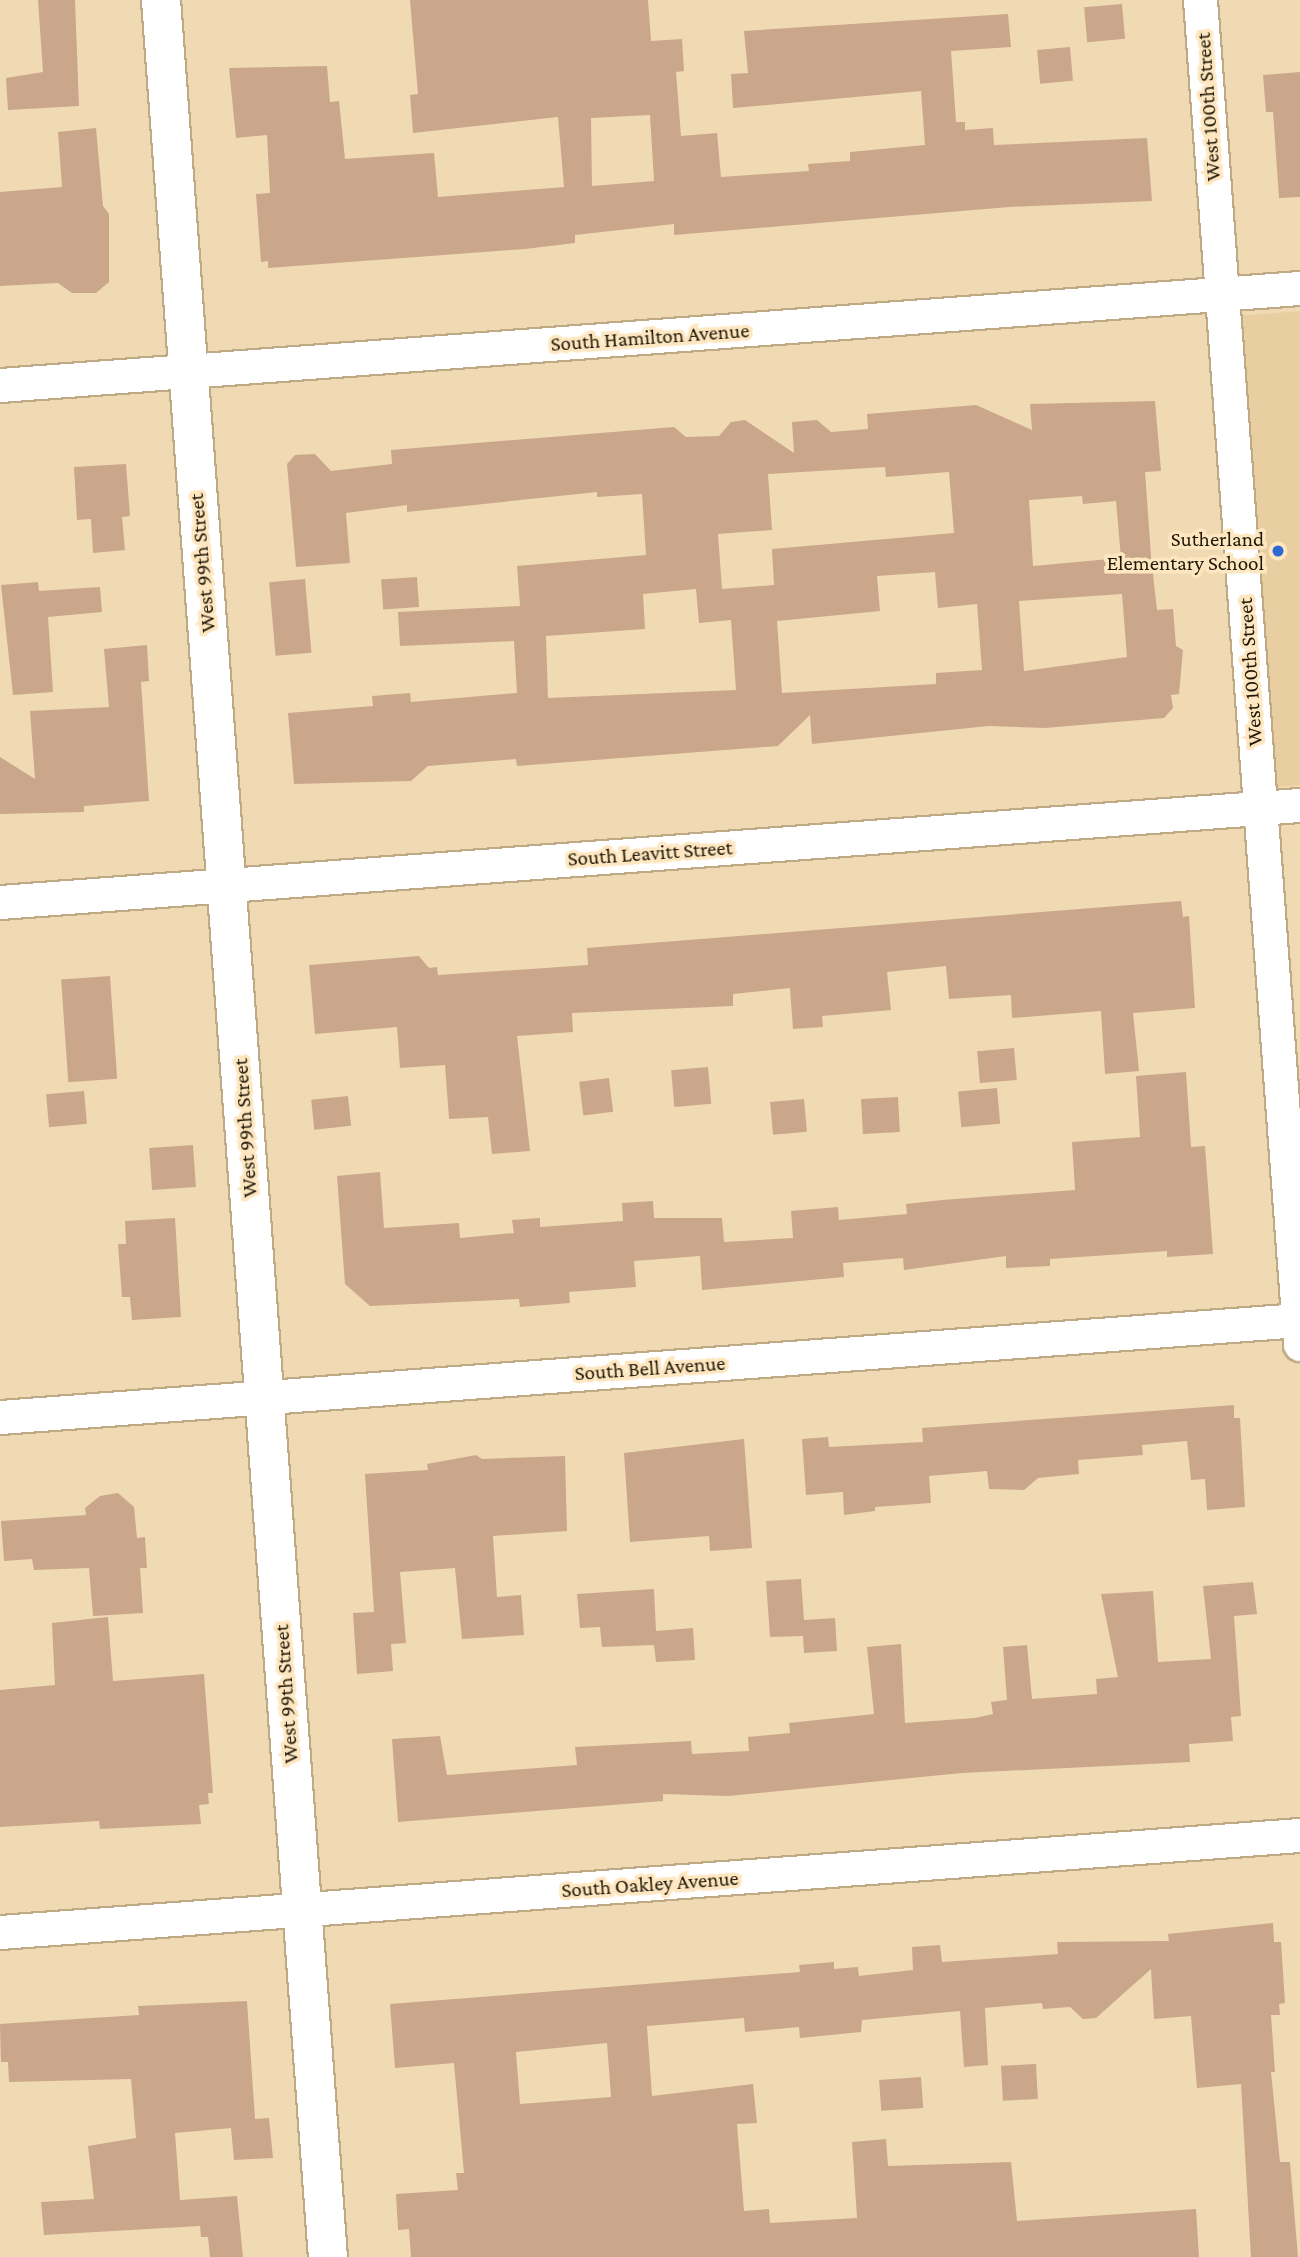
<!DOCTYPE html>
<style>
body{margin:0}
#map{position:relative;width:1300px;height:2257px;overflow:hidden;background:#f0dab3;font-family:"Crimson Pro",serif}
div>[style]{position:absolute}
.built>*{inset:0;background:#e8cea1}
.building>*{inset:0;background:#caa78b;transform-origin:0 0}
.roads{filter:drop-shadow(2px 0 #bfaa85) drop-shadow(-2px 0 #bfaa85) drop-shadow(0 2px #bfaa85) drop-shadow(0 -2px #bfaa85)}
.street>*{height:33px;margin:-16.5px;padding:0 16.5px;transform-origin:16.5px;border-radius:16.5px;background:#fff}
.secondary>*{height:38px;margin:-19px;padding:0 19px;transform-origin:19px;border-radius:19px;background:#fff}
.dots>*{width:19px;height:19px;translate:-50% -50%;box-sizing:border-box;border:4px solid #fee7c0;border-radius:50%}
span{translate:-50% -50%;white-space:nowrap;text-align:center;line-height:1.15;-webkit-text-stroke:7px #fee7c0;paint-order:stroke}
.street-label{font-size:21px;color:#1e1607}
.poi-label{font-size:21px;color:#1e1607}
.right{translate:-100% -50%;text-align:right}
</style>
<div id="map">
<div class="built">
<i style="clip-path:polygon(1300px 311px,1300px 785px,1273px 787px,1237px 316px)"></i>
</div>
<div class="building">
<i style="clip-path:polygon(38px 0,75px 0,79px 106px,8px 110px,6px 78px,43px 72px)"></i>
<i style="clip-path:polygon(evenodd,410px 0,648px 0,651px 41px,682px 39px,684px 71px,676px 72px,681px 136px,717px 133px,721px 177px,809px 171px,808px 164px,850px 161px,850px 152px,925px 145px,921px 91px,733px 108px,731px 74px,748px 73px,744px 31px,1008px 14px,1011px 47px,951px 51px,956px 122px,965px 122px,965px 130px,993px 128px,994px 145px,1147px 138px,1152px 201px,1009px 207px,674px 235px,674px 224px,575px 235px,575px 243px,525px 249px,268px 268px,268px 261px,261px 262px,256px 194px,270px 193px,267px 135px,236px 138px,229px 68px,327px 66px,330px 102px,339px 101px,345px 159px,434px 153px,438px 197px,564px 187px,558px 117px,413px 133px,410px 95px,418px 94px,410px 0,650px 115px,654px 181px,592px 186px,591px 118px,650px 115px)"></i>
<i style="left:1122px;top:4px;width:35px;height:38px;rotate:85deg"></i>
<i style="left:1070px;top:47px;width:34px;height:33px;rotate:85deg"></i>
<i style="clip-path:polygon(1300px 72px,1300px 197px,1279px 198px,1273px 112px,1266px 112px,1263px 75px)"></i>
<i style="clip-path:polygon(96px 128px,103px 206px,109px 214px,109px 282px,96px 293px,72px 293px,58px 283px,0 286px,0 192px,62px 187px,58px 132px)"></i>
<i style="clip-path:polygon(evenodd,1155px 401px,1161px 471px,1145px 472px,1151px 556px,1157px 610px,1173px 609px,1176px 646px,1183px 650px,1179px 694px,1171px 695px,1173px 708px,1164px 718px,1045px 728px,989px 726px,812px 744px,810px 715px,778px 746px,517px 766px,516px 759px,428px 766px,411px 781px,294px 784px,288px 713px,373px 706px,372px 696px,410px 693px,411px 702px,517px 693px,514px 641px,400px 646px,398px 612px,520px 606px,517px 566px,646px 555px,642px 494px,597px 497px,597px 492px,407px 512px,407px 505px,346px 513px,350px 563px,296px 567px,287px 464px,295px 455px,315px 454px,331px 471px,392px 464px,391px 450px,674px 427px,686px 437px,719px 436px,731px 422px,745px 420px,794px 453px,792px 422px,817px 420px,831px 432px,868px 429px,867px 414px,976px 405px,1032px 430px,1030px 404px,1155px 401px,885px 467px,886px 477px,949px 472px,954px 533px,772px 549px,774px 585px,722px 589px,718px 534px,772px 530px,768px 474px,885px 467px,1155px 401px,1082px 496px,1083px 504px,1116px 501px,1121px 558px,1033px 566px,1029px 500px,1082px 496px,1155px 401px,935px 572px,938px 608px,977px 604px,982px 670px,936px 673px,936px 684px,782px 693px,777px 621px,880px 611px,877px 576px,935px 572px,1155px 401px,696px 589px,699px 623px,731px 620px,736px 690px,548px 698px,546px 636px,645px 629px,643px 594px,696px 589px,1155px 401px,1122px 594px,1127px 657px,1024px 671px,1019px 601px,1122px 594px)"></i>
<i style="clip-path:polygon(126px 464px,130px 516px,122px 517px,125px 550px,93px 553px,91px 519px,77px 520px,74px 467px)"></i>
<i style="left:417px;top:577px;width:30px;height:36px;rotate:86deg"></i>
<i style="left:305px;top:579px;width:74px;height:36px;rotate:85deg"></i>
<i style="clip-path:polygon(38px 582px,39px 591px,100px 587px,102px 612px,48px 617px,53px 692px,13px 695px,1px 585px)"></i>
<i style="clip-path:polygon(147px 645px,149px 681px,141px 682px,149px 801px,84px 806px,84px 812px,0 814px,0 757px,35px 779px,30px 711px,109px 707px,104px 649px)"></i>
<i style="clip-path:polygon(1181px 901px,1183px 917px,1189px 916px,1195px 1008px,1133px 1013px,1139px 1071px,1105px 1074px,1101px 1011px,1012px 1018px,1011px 995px,949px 999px,946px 966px,887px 972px,891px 1010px,822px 1016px,823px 1027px,793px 1029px,790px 988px,733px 994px,733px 1006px,572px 1013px,573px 1032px,517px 1036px,530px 1151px,492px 1154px,488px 1117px,449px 1119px,445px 1065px,400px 1068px,397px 1027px,315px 1034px,309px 965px,419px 956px,429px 968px,437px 967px,438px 975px,531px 969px,588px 965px,587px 948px)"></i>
<i style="left:110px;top:976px;width:103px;height:49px;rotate:86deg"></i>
<i style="left:1014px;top:1048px;width:32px;height:37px;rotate:85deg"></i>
<i style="left:708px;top:1067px;width:37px;height:37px;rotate:85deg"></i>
<i style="clip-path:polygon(1186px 1072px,1191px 1147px,1205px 1146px,1213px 1254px,1167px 1257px,1167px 1251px,1050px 1259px,1050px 1266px,1006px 1268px,1006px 1256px,904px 1270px,903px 1258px,843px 1263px,844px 1277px,702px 1290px,700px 1256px,634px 1261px,636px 1287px,569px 1292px,570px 1303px,520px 1307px,519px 1299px,370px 1306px,345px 1284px,337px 1176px,380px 1172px,384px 1228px,459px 1223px,460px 1238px,514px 1233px,512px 1220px,540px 1218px,540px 1227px,623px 1221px,622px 1203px,653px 1201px,654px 1218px,722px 1218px,724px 1242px,793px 1238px,791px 1211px,838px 1207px,839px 1220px,907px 1214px,906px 1204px,942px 1200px,1075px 1190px,1072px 1142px,1140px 1137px,1136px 1076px)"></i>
<i style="left:609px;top:1078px;width:34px;height:30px;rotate:83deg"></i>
<i style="left:997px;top:1088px;width:36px;height:39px;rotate:85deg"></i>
<i style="left:84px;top:1091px;width:33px;height:38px;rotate:85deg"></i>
<i style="left:348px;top:1096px;width:30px;height:37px;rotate:84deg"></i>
<i style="left:898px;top:1097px;width:35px;height:37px;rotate:87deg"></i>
<i style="left:804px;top:1099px;width:33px;height:34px;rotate:85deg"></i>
<i style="left:193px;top:1145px;width:42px;height:44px;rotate:86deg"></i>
<i style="clip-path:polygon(175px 1218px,181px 1317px,132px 1320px,130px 1297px,122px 1297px,118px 1244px,126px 1244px,125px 1221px)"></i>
<i style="clip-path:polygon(1234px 1405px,1234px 1418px,1240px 1418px,1245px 1507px,1207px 1510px,1205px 1479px,1191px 1480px,1187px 1441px,1142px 1445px,1143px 1455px,1078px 1460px,1079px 1474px,1038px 1478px,1024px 1490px,989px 1489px,987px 1471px,929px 1476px,931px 1503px,875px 1507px,875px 1511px,844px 1515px,843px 1492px,806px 1495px,802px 1439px,828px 1437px,829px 1447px,923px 1442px,922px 1428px)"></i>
<i style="clip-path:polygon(744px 1439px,752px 1548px,710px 1551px,709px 1536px,630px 1542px,624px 1453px)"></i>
<i style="clip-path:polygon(476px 1455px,482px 1459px,565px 1456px,567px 1531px,493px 1536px,497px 1597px,521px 1595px,524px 1635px,462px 1639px,455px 1568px,400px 1572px,406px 1643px,391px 1644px,393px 1671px,357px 1674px,353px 1613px,374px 1612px,365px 1474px,428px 1470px,427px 1464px)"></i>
<i style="clip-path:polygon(118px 1493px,134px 1507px,137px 1538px,145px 1537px,147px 1568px,140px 1568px,143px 1613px,93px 1616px,89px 1568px,34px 1570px,32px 1559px,4px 1561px,1px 1521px,86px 1515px,85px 1508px,100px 1496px)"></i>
<i style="clip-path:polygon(801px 1579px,804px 1620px,835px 1618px,837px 1651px,804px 1653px,803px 1636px,770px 1637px,766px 1581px)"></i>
<i style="clip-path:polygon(1253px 1582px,1257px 1614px,1234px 1616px,1241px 1716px,1231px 1717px,1233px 1741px,1189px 1744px,1190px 1762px,962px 1773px,728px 1796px,663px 1794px,663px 1801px,398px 1822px,392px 1739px,440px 1736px,447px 1775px,577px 1765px,575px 1747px,691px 1741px,692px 1754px,749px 1751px,748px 1737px,790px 1733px,789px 1723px,874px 1714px,867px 1647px,901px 1644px,905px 1723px,975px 1718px,993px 1714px,991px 1702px,1007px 1700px,1003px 1647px,1027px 1645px,1032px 1699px,1097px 1694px,1096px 1679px,1118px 1677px,1101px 1594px,1153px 1591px,1158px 1662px,1211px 1659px,1203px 1586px)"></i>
<i style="clip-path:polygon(654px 1589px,656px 1631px,693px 1628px,695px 1660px,656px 1662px,654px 1645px,602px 1647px,600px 1627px,580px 1628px,577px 1594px)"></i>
<i style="clip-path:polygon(108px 1617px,113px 1681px,204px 1674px,213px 1793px,208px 1793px,209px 1804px,199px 1805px,201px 1824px,100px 1829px,99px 1821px,0 1827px,0 1690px,55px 1685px,52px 1623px)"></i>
<i style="clip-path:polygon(evenodd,1273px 1923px,1274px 1942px,1281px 1942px,1285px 2003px,1279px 2004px,1280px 2015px,1271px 2015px,1275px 2072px,1271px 2072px,1280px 2162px,1290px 2162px,1298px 2257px,1251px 2257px,1241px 2084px,1197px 2088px,1191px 2016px,1154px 2019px,1151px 1969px,1096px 2018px,1083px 2019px,1070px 2007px,1043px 2009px,1042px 2003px,985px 2008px,988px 2065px,964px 2067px,960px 2011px,862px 2020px,861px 2032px,800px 2038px,799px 2027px,745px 2032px,744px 2018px,647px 2026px,652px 2096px,753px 2084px,757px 2123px,737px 2124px,744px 2211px,769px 2209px,770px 2223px,857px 2218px,852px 2142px,886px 2139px,888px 2166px,1011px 2162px,1017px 2221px,1196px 2209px,1199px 2257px,411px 2257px,409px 2229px,398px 2230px,396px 2194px,458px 2190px,456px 2173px,464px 2173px,454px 2063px,395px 2068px,390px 2004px,800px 1972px,799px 1965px,834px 1962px,834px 1969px,858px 1967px,859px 1976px,913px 1970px,912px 1947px,940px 1945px,942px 1962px,1058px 1954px,1057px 1942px,1169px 1941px,1168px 1934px,1273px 1923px,607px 2043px,611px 2097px,520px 2104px,516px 2052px,607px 2043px)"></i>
<i style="clip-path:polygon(247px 2001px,255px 2119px,269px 2118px,273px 2158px,234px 2160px,231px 2128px,175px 2133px,180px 2200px,237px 2196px,243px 2257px,210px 2257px,208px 2237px,201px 2237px,200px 2226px,44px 2235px,41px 2202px,94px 2199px,88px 2146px,136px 2138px,131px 2079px,9px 2082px,8px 2062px,1px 2062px,0 2024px,139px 2015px,138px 2006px)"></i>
<i style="left:1036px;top:2064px;width:35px;height:35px;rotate:87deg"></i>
<i style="left:921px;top:2077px;width:31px;height:42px;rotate:86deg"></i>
</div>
<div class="roads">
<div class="street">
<i style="left:1200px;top:0;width:1348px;rotate:85.74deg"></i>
<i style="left:0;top:385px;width:1304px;rotate:-4.27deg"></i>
<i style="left:0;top:902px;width:1304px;rotate:-4.27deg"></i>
<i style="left:0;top:1417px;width:1304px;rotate:-4.27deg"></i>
<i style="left:0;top:1932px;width:1304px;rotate:-4.27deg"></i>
</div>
<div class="secondary">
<i style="left:161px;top:0;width:2263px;rotate:85.77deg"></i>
</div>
</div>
<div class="dots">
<i style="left:1278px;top:551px;background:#2d69d6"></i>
</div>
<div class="street-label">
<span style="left:1208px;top:107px;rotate:-94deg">West 100th Street</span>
<span style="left:650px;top:337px;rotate:-4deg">South Hamilton Avenue</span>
<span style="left:202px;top:563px;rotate:-95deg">West 99th Street</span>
<span style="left:1250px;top:672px;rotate:-94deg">West 100th Street</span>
<span style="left:650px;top:853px;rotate:-4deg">South Leavitt Street</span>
<span style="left:245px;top:1128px;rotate:-94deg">West 99th Street</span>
<span style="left:650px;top:1368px;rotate:-4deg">South Bell Avenue</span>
<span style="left:286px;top:1694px;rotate:-94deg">West 99th Street</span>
<span style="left:650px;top:1884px;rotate:-4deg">South Oakley Avenue</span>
</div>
<div class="poi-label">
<span class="right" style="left:1264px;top:551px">Sutherland<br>Elementary School</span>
</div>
</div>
